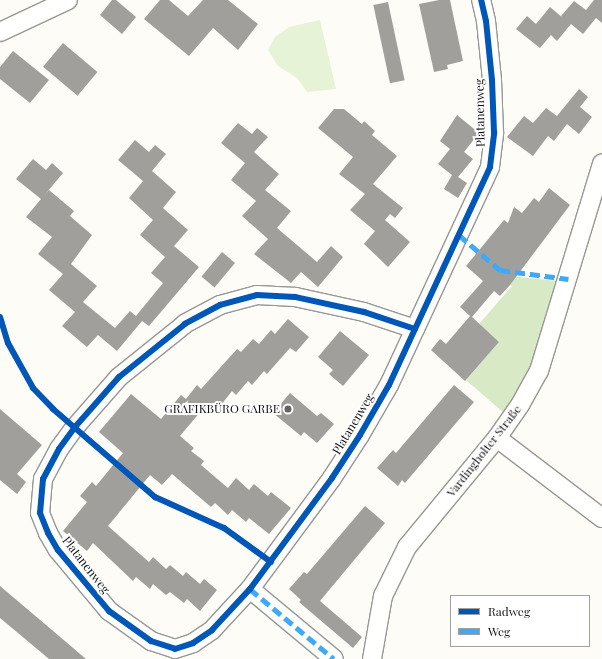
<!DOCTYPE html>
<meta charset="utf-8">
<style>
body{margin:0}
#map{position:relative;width:602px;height:659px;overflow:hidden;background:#fdfcf7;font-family:"Playfair Display",serif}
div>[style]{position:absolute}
.green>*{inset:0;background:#e7f3d7}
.forest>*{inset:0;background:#d8eac5}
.building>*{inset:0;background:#a19f9c;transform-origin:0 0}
.roads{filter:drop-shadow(1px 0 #979795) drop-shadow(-1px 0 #979795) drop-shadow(0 1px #979795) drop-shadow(0 -1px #979795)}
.street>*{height:18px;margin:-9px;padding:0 9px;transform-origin:9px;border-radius:9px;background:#fffffe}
.quiet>*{height:5px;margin-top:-2.5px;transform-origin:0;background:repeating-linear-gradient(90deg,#3fa9f5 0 10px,transparent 0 15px)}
.cycleway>*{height:6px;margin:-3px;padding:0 3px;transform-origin:3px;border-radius:3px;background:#0057b8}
.dots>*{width:11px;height:11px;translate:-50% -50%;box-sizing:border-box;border:2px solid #fff;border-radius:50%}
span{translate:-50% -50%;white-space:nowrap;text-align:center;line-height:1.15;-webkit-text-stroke:4px #fff;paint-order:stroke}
.street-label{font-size:12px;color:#111}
.poi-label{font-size:12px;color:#111}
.right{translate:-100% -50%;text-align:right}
.legend{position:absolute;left:450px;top:595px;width:140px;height:52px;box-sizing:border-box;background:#fff;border:1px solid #a0a0a0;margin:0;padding:5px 7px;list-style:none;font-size:12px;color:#111}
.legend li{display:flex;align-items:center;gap:8px;height:20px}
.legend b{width:20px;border:1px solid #a0a0a0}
</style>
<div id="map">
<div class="green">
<i style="clip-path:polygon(320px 20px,336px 89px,307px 92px,297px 78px,278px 66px,268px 50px,275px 37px,289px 27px)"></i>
</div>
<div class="forest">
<i style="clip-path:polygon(500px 275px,559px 281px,532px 369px,504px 413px,466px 380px,499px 342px,479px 324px,512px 286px)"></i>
</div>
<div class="building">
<i style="clip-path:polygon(112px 0,116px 0,136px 17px,122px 34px,100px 15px)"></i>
<i style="clip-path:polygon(160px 0,169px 0,188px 16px,203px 0,228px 0,258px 24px,238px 50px,213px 28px,189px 56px,144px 19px)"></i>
<i style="clip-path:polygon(439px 0,450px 0,463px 61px,447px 65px,448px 69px,434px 72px,419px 4px)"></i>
<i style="clip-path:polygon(594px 0,602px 0,602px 23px,596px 18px,583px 34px,571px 24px,557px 41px,551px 35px,540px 48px,516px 29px,527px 16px,536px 24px,550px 7px,563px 18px,561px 16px,574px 1px,586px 10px)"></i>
<i style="left:388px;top:2px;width:80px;height:15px;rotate:78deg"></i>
<i style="left:63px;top:43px;width:45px;height:31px;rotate:40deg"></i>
<i style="clip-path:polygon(13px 51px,49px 80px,30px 103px,0 79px,0 67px)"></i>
<i style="clip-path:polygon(579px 89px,588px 97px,580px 107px,592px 117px,579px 134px,567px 124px,554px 141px,548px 136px,533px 156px,507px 137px,524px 116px,533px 123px,546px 108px,557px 116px)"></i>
<i style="clip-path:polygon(334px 109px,344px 109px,362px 124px,364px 121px,375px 131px,372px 135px,397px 156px,373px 184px,403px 208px,395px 218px,390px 214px,385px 220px,410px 242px,388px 267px,364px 244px,375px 231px,350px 210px,365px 194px,339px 174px,353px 157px,318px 128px)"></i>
<i style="clip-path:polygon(457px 115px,479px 133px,464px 152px,473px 159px,458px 177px,467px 183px,458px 198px,444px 189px,452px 175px,438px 164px,450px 149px,440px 141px)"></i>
<i style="clip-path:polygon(238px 123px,252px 134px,257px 128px,268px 137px,254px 152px,279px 174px,265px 190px,291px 211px,277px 228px,317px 262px,331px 246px,343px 257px,318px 287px,301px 272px,291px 283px,254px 254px,268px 239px,242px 216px,256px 201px,231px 180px,245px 163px,221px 143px)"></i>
<i style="clip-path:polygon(135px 140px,149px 152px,155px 145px,166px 154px,152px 171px,176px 192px,163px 208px,188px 230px,174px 246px,199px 267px,149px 326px,142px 321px,117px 351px,98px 335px,87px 347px,62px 326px,75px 312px,49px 290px,63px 274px,38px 254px,52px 237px,26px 217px,41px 199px,16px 179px,33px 159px,46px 170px,52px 163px,63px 173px,42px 198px,49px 190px,74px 211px,70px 216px,92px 235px,71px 264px,97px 286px,83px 302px,115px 328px,130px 311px,136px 316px,163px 283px,151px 273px,165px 257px,140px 235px,153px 220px,129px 198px,143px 181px,118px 160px)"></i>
<i style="clip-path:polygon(549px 188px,570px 205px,510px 285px,500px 296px,494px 291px,472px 317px,499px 342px,465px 381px,431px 350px,440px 339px,446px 344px,470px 316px,460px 307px,483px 281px,466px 266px,504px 220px,508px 223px,514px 207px,522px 213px,534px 198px,539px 202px)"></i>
<i style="left:222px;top:252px;width:17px;height:32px;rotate:40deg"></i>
<i style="clip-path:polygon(288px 319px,309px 337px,296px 352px,290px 348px,267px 374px,264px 371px,252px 385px,248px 381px,236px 395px,232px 391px,221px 405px,217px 401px,205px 415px,201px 411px,180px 436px,194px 448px,191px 451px,204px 461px,201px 465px,228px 488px,236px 478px,249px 490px,254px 484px,268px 496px,271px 492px,291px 508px,269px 534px,249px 518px,246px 522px,232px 510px,228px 515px,215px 503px,211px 507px,172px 474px,162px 485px,150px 475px,108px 526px,149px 562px,153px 557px,166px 569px,170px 565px,183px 576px,186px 572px,200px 584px,204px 579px,217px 590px,200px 611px,187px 599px,184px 603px,170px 592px,166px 595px,153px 584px,150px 589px,136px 577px,133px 581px,93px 543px,87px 551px,63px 531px,87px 502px,80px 496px,92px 482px,96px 486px,123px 453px,99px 432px,131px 394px,161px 419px,181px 395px,186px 399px,197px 385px,201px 389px,237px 349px,241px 352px,253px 339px,259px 344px,271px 330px,275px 334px)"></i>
<i style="clip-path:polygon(340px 331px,369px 355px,343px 386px,329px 374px,333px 370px,318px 357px)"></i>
<i style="clip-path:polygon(454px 385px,474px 402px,405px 483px,402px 480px,398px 486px,377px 468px,393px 450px,396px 453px)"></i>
<i style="clip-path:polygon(290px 393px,317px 416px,321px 413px,334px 424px,317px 443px,304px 432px,301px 436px,273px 413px)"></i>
<i style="clip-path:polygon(0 409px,42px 445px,17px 474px,26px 482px,17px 494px,0 480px)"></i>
<i style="clip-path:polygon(365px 506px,385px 523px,320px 601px,362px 637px,353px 648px,299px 602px,301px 600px,289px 589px,304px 572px,307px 574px)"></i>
<i style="clip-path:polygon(0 586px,52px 630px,86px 659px,49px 659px,24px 638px,0 618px)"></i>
</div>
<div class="roads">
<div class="street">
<i style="left:0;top:32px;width:75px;rotate:-25.2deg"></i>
<i style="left:415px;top:329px;width:54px;rotate:-161.6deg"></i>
<i style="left:364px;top:312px;width:71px;rotate:-167.7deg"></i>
<i style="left:295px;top:297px;width:38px;rotate:-177deg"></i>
<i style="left:257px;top:295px;width:38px;rotate:165deg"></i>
<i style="left:220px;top:305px;width:40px;rotate:152deg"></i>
<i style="left:185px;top:324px;width:85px;rotate:141.2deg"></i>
<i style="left:119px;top:377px;width:67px;rotate:131.3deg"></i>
<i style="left:75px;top:427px;width:27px;rotate:126deg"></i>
<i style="left:59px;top:449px;width:34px;rotate:118deg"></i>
<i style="left:43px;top:479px;width:34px;rotate:95deg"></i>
<i style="left:40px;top:513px;width:22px;rotate:68deg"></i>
<i style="left:48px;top:533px;width:20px;rotate:60deg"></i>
<i style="left:58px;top:550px;width:80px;rotate:50.1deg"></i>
<i style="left:109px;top:611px;width:52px;rotate:35.5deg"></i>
<i style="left:151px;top:641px;width:25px;rotate:18deg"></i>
<i style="left:175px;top:649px;width:19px;rotate:-18deg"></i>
<i style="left:193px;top:643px;width:23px;rotate:-34deg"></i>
<i style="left:212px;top:630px;width:56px;rotate:-47.2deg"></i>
<i style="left:250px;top:589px;width:138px;rotate:-53.5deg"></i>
<i style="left:332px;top:478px;width:51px;rotate:-56.9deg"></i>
<i style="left:360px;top:435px;width:58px;rotate:-59.9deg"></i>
<i style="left:389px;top:385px;width:240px;rotate:-65.1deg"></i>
<i style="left:490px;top:167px;width:35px;rotate:-83deg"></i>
<i style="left:494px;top:132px;width:52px;rotate:-92.2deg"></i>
<i style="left:492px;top:80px;width:59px;rotate:-95.8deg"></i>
<i style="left:486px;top:21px;width:22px;rotate:-103deg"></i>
<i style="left:497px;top:438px;width:132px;rotate:37.3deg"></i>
<i style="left:250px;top:589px;width:109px;rotate:39.8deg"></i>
<i style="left:372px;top:659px;width:64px;rotate:-80.1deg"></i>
<i style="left:383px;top:596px;width:55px;rotate:-63.9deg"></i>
<i style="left:407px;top:547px;width:141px;rotate:-50.5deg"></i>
<i style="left:497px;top:438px;width:40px;rotate:-55.1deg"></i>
<i style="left:520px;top:405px;width:39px;rotate:-61deg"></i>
<i style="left:539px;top:371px;width:217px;rotate:-73.1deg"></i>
</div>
</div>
<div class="quiet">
<i style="left:459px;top:235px;width:54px;rotate:40.5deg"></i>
<i style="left:500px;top:270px;width:69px;rotate:7.5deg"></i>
<i style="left:250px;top:589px;width:109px;rotate:39.8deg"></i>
</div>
<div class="cycleway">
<i style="left:0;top:317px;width:27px;rotate:73deg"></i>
<i style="left:8px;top:343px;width:51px;rotate:60.9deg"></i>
<i style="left:33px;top:388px;width:29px;rotate:46deg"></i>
<i style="left:53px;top:409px;width:135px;rotate:40.8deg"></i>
<i style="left:155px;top:497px;width:76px;rotate:24.2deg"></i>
<i style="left:224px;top:528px;width:58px;rotate:35.9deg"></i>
<i style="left:415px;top:329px;width:54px;rotate:-161.6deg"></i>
<i style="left:364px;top:312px;width:71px;rotate:-167.7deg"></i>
<i style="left:295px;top:297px;width:38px;rotate:-177deg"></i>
<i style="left:257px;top:295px;width:38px;rotate:165deg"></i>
<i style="left:220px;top:305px;width:40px;rotate:152deg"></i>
<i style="left:185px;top:324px;width:85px;rotate:141.2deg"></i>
<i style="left:119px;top:377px;width:67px;rotate:131.3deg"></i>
<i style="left:75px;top:427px;width:27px;rotate:126deg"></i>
<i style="left:59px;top:449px;width:34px;rotate:118deg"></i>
<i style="left:43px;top:479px;width:34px;rotate:95deg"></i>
<i style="left:40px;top:513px;width:22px;rotate:68deg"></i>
<i style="left:48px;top:533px;width:20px;rotate:60deg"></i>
<i style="left:58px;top:550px;width:80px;rotate:50.1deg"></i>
<i style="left:109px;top:611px;width:52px;rotate:35.5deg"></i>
<i style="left:151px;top:641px;width:25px;rotate:18deg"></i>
<i style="left:175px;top:649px;width:19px;rotate:-18deg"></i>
<i style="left:193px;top:643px;width:23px;rotate:-34deg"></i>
<i style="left:212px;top:630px;width:56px;rotate:-47.2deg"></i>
<i style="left:250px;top:589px;width:138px;rotate:-53.5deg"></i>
<i style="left:332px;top:478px;width:51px;rotate:-56.9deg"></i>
<i style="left:360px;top:435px;width:58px;rotate:-59.9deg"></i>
<i style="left:389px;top:385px;width:240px;rotate:-65.1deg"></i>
<i style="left:490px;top:167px;width:35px;rotate:-83deg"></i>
<i style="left:494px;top:132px;width:52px;rotate:-92.2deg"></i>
<i style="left:492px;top:80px;width:59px;rotate:-95.8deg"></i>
<i style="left:486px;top:21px;width:22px;rotate:-103deg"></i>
</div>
<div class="dots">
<i style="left:288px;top:409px;background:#646362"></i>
</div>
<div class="street-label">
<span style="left:480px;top:113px;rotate:-91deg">Platanenweg</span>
<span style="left:353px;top:424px;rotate:-59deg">Platanenweg</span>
<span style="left:484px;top:451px;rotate:-52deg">Vardingholter Straße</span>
<span style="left:86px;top:565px;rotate:52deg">Platanenweg</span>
</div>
<div class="poi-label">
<span class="right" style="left:280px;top:409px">GRAFIKBÜRO GARBE</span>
</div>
<ul class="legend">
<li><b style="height:5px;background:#0057b8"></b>Radweg</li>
<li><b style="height:5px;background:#3fa9f5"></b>Weg</li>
</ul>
</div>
